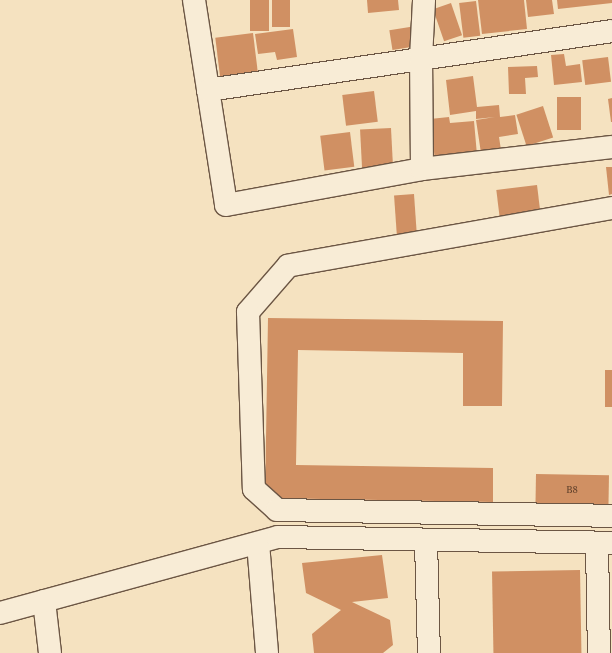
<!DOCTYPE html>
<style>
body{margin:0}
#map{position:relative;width:612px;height:653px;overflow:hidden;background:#f5e2c0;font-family:"Libre Caslon Text",serif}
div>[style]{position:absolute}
.building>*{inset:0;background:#d09063;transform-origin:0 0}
.roads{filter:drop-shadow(1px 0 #6c5644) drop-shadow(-1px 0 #6c5644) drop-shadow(0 1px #6c5644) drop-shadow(0 -1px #6c5644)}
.street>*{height:22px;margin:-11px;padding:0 11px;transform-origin:11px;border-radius:11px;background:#f8ecd6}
span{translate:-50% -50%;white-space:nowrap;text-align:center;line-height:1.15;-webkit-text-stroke:3.5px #f8ecd6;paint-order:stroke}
.number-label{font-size:9px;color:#62422c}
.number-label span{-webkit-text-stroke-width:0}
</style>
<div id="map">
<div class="building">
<i style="left:250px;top:0;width:19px;height:31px"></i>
<i style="left:272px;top:0;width:18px;height:27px"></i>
<i style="clip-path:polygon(367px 0,398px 0,399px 10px,368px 13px)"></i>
<i style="clip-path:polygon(478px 0,524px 0,527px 29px,482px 34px)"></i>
<i style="clip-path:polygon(526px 0,552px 0,554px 14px,528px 17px)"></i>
<i style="clip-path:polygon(557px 0,612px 0,612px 3px,558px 9px)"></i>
<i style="left:476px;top:1px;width:35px;height:17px;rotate:83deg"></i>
<i style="left:451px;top:3px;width:34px;height:19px;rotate:71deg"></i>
<i style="left:416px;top:26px;width:20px;height:27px;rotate:81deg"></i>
<i style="clip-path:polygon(293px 29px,297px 57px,277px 60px,275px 52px,258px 54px,255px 34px)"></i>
<i style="left:253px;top:33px;width:41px;height:38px;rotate:83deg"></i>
<i style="clip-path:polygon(564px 54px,566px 66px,580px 64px,582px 82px,554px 85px,551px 55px)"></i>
<i style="left:608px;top:57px;width:25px;height:26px;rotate:83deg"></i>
<i style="clip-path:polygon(537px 66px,538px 77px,525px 78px,526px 94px,509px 94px,508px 67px)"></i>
<i style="clip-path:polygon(473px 76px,477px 107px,499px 105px,500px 117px,515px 115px,518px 134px,499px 137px,501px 150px,481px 153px,476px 120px,495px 117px,476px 119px,476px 111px,450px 115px,446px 80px)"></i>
<i style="left:374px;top:91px;width:31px;height:32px;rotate:83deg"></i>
<i style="left:557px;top:97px;width:24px;height:33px"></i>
<i style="clip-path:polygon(612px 98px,612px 122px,611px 122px,608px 99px)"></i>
<i style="left:543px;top:106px;width:33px;height:28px;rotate:72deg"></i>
<i style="clip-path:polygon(449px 117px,450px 123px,474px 121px,477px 155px,435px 160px,430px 119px)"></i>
<i style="left:391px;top:128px;width:39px;height:31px;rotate:87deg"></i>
<i style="left:350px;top:132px;width:35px;height:30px;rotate:83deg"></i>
<i style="clip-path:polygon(606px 167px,612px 167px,612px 194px,609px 195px)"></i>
<i style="left:537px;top:185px;width:32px;height:41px;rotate:83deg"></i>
<i style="left:414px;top:194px;width:41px;height:20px;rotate:86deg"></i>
<i style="clip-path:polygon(268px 318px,503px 321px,502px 406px,463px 406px,463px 353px,298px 350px,296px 465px,493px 468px,493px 502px,265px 498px)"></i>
<i style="left:605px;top:370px;width:7px;height:37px"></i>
<i style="left:536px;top:474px;width:73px;height:32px;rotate:1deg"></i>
<i style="clip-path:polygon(382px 555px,388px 598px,352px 602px,390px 620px,393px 645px,383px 653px,314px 653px,312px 634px,341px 610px,306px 593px,302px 563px)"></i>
<i style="left:580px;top:570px;width:83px;height:88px;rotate:89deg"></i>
</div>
<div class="roads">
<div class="street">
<i style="left:194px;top:0;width:207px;rotate:81.1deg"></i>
<i style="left:226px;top:205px;width:199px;rotate:-10.4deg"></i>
<i style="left:422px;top:169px;width:191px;rotate:-6.6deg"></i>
<i style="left:208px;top:90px;width:408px;rotate:-8.3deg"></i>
<i style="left:422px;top:169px;width:111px;rotate:-90.5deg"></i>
<i style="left:421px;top:58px;width:58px;rotate:-87deg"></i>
<i style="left:612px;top:208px;width:329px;rotate:169.9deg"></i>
<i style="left:288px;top:266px;width:61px;rotate:131deg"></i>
<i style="left:248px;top:312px;width:177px;rotate:88.1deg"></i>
<i style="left:254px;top:489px;width:31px;rotate:42deg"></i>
<i style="left:277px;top:510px;width:335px;rotate:1deg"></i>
<i style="left:426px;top:541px;width:112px;rotate:88.5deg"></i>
<i style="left:258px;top:543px;width:110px;rotate:85.3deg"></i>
<i style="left:597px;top:543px;width:110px;rotate:89deg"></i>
<i style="left:44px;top:601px;width:52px;rotate:83.4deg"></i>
<i style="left:0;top:613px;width:288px;rotate:-15.3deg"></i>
<i style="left:278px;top:537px;width:334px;rotate:1deg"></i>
</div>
</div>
<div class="number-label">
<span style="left:572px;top:490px">B8</span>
</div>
</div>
